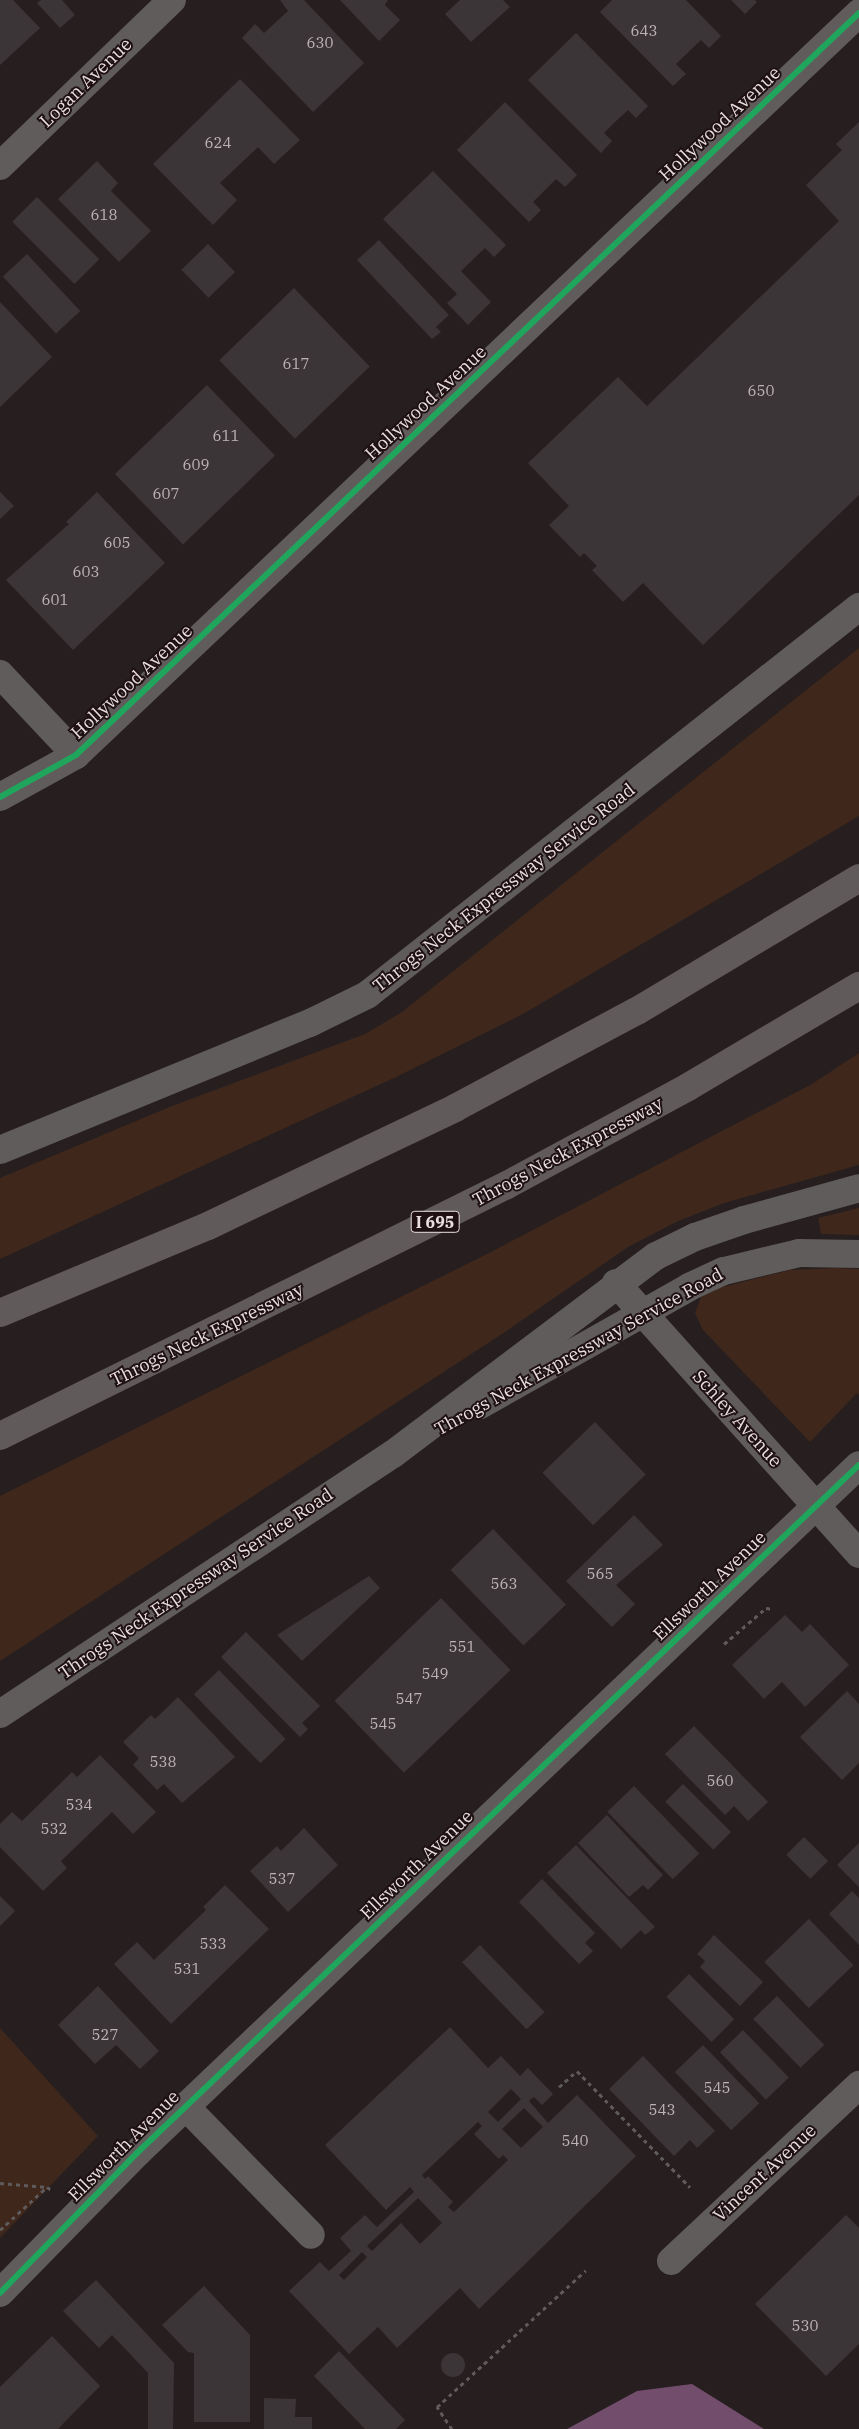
<!DOCTYPE html>
<style>
body{margin:0}
#map{position:relative;width:859px;height:2429px;overflow:hidden;background:#261e1f;font-family:"IBM Plex Serif",serif}
div>[style]{position:absolute}
.green>*{inset:0;background:#3f281b}
.water>*{inset:0;background:#724d6c}
.building>*{inset:0;background:#3c3537;transform-origin:0 0}
.round{border-radius:50%}
.path>*{height:3px;margin-top:-1.5px;transform-origin:0;background:repeating-linear-gradient(90deg,#5f5a5b 0 4px,transparent 0 8px)}
.minor>*{height:28px;margin:-14px;padding:0 14px;transform-origin:14px;border-radius:14px;background:#605c5b}
.highway>*{height:28px;margin:-14px;padding:0 14px;transform-origin:14px;border-radius:14px;background:#605a5a}
.cycleway>*{height:6px;margin:-3px;padding:0 3px;transform-origin:3px;border-radius:3px;background:#20a55d}
span{translate:-50% -50%;white-space:nowrap;text-align:center;line-height:1.15;-webkit-text-stroke:4px #1f1113;paint-order:stroke}
.number-label{font-size:15px;color:#beb4b6}
.number-label span{-webkit-text-stroke-width:0}
.shield-label span{padding:1px 4px;background:#1f1113;border:1px solid;border-radius:4px;-webkit-text-stroke-width:0}
.shield-label{font-size:16px;color:#eadfe0;font-weight:700}
.street-label{font-size:18px;color:#eadfe0}
</style>
<div id="map">
<div class="green">
<i style="clip-path:polygon(859px 648px,859px 816px,523px 1014px,396px 1077px,0 1259px,0 1178px,172px 1106px,365px 1034px,402px 1012px)"></i>
<i style="clip-path:polygon(859px 1053px,859px 1165px,724px 1203px,676px 1222px,628px 1247px,502px 1334px,0 1661px,0 1496px,487px 1254px,812px 1084px)"></i>
<i style="clip-path:polygon(859px 1208px,859px 1235px,821px 1234px,818px 1218px)"></i>
<i style="clip-path:polygon(836px 1268px,859px 1269px,859px 1395px,857px 1393px,810px 1442px,703px 1330px,695px 1313px,701px 1297px,723px 1287px,790px 1270px)"></i>
<i style="clip-path:polygon(0 2028px,98px 2136px,0 2238px)"></i>
</div>
<div class="water">
<i style="clip-path:polygon(692px 2384px,764px 2429px,567px 2429px,637px 2391px)"></i>
</div>
<div class="building">
<i style="clip-path:polygon(0 0,13px 0,40px 28px,0 65px)"></i>
<i style="clip-path:polygon(41px 0,62px 0,75px 15px,60px 28px,37px 3px)"></i>
<i style="clip-path:polygon(280px 0,304px 0,364px 63px,313px 112px,242px 38px,255px 24px,264px 33px,288px 11px)"></i>
<i style="clip-path:polygon(340px 0,388px 0,385px 5px,400px 20px,379px 41px)"></i>
<i style="clip-path:polygon(460px 0,503px 0,510px 7px,471px 42px,445px 14px)"></i>
<i style="clip-path:polygon(612px 0,686px 0,721px 36px,709px 48px,701px 40px,676px 64px,686px 74px,673px 86px,600px 12px)"></i>
<i style="clip-path:polygon(731px 0,755px 0,757px 2px,745px 14px)"></i>
<i style="clip-path:polygon(576px 33px,648px 106px,636px 118px,628px 110px,616px 121px,604px 133px,612px 141px,601px 153px,528px 80px)"></i>
<i style="clip-path:polygon(240px 79px,300px 140px,274px 164px,258px 147px,220px 183px,237px 200px,213px 225px,153px 164px)"></i>
<i style="clip-path:polygon(505px 102px,577px 175px,565px 187px,556px 179px,533px 202px,541px 210px,529px 222px,457px 150px)"></i>
<i style="clip-path:polygon(859px 122px,859px 495px,703px 645px,643px 583px,623px 602px,592px 570px,597px 566px,584px 553px,580px 557px,549px 525px,569px 506px,528px 463px,618px 377px,647px 406px,839px 221px,806px 185px,842px 150px,836px 144px)"></i>
<i style="clip-path:polygon(97px 161px,118px 183px,111px 191px,151px 231px,119px 262px,58px 199px)"></i>
<i style="clip-path:polygon(433px 171px,506px 245px,494px 257px,485px 248px,461px 271px,491px 302px,468px 325px,447px 303px,457px 294px,383px 219px)"></i>
<i style="left:37px;top:197px;width:88px;height:35px;rotate:45deg"></i>
<i style="clip-path:polygon(379px 240px,449px 315px,436px 327px,441px 332px,432px 339px,357px 260px)"></i>
<i style="left:208px;top:244px;width:39px;height:37px;rotate:46deg"></i>
<i style="left:27px;top:254px;width:78px;height:33px;rotate:47deg"></i>
<i style="left:294px;top:288px;width:109px;height:104px;rotate:46deg"></i>
<i style="clip-path:polygon(0 302px,52px 357px,0 407px)"></i>
<i style="left:207px;top:385px;width:98px;height:128px;rotate:46deg"></i>
<i style="clip-path:polygon(0 492px,14px 506px,0 519px)"></i>
<i style="clip-path:polygon(97px 492px,165px 563px,73px 650px,6px 580px,69px 524px,66px 522px)"></i>
<i style="left:595px;top:1422px;width:73px;height:73px;rotate:46deg"></i>
<i style="clip-path:polygon(634px 1515px,663px 1545px,616px 1585px,635px 1604px,612px 1627px,566px 1581px)"></i>
<i style="left:493px;top:1529px;width:105px;height:59px;rotate:46deg"></i>
<i style="clip-path:polygon(369px 1576px,380px 1588px,302px 1661px,277px 1635px)"></i>
<i style="left:441px;top:1598px;width:100px;height:148px;rotate:46deg"></i>
<i style="clip-path:polygon(785px 1615px,802px 1632px,810px 1624px,849px 1665px,805px 1707px,782px 1682px,764px 1699px,732px 1665px)"></i>
<i style="clip-path:polygon(246px 1632px,320px 1706px,302px 1723px,308px 1729px,300px 1737px,221px 1657px)"></i>
<i style="left:219px;top:1670px;width:96px;height:35px;rotate:46deg"></i>
<i style="clip-path:polygon(847px 1691px,859px 1704px,859px 1763px,842px 1780px,800px 1737px)"></i>
<i style="clip-path:polygon(178px 1697px,235px 1757px,182px 1803px,164px 1784px,157px 1790px,133px 1765px,139px 1758px,123px 1742px,151px 1715px,155px 1719px)"></i>
<i style="clip-path:polygon(694px 1726px,768px 1802px,748px 1821px,734px 1806px,725px 1815px,665px 1754px)"></i>
<i style="clip-path:polygon(100px 1755px,156px 1812px,133px 1834px,112px 1812px,61px 1861px,67px 1868px,43px 1891px,0 1847px,0 1824px,12px 1812px,22px 1821px,72px 1772px,77px 1777px)"></i>
<i style="left:683px;top:1784px;width:68px;height:25px;rotate:45deg"></i>
<i style="left:634px;top:1786px;width:94px;height:37px;rotate:46deg"></i>
<i style="clip-path:polygon(607px 1815px,663px 1875px,648px 1890px,643px 1885px,629px 1897px,578px 1843px)"></i>
<i style="clip-path:polygon(304px 1828px,338px 1865px,288px 1912px,250px 1871px,277px 1846px,281px 1851px)"></i>
<i style="left:804px;top:1837px;width:34px;height:25px;rotate:45deg"></i>
<i style="clip-path:polygon(859px 1843px,859px 1887px,837px 1865px)"></i>
<i style="clip-path:polygon(576px 1845px,655px 1927px,645px 1935px,641px 1930px,621px 1949px,547px 1873px)"></i>
<i style="clip-path:polygon(542px 1879px,595px 1933px,585px 1943px,593px 1951px,579px 1964px,519px 1902px)"></i>
<i style="clip-path:polygon(225px 1885px,269px 1929px,171px 2024px,114px 1964px,137px 1942px,154px 1960px,206px 1910px,203px 1907px)"></i>
<i style="clip-path:polygon(852px 1891px,859px 1898px,859px 1945px,829px 1914px)"></i>
<i style="clip-path:polygon(0 1896px,15px 1911px,0 1926px)"></i>
<i style="left:809px;top:1919px;width:64px;height:62px;rotate:46deg"></i>
<i style="clip-path:polygon(714px 1935px,763px 1982px,740px 2006px,700px 1967px,705px 1961px,697px 1954px)"></i>
<i style="left:480px;top:1945px;width:93px;height:25px;rotate:46deg"></i>
<i style="left:689px;top:1974px;width:64px;height:32px;rotate:45deg"></i>
<i style="clip-path:polygon(98px 1986px,159px 2051px,140px 2069px,116px 2045px,95px 2064px,58px 2025px)"></i>
<i style="left:777px;top:1996px;width:68px;height:33px;rotate:46deg"></i>
<i style="clip-path:polygon(evenodd,450px 2027px,488px 2068px,501px 2056px,520px 2076px,528px 2068px,553px 2094px,542px 2105px,534px 2097px,529px 2101px,548px 2123px,577px 2095px,636px 2156px,479px 2309px,460px 2288px,397px 2348px,378px 2327px,349px 2354px,289px 2291px,320px 2262px,329px 2271px,351px 2251px,340px 2238px,365px 2215px,377px 2227px,414px 2192px,410px 2187px,386px 2210px,325px 2145px,450px 2027px,511px 2089px,521px 2099px,498px 2122px,488px 2112px,511px 2089px,450px 2027px,524px 2108px,543px 2127px,521px 2148px,502px 2129px,524px 2108px,450px 2027px,478px 2122px,482px 2126px,474px 2134px,499px 2159px,503px 2155px,508px 2160px,454px 2212px,448px 2207px,453px 2202px,428px 2176px,425px 2179px,422px 2175px,478px 2122px,450px 2027px,418px 2198px,442px 2223px,420px 2244px,401px 2223px,372px 2251px,367px 2246px,418px 2198px,450px 2027px,362px 2252px,367px 2257px,344px 2280px,339px 2275px,362px 2252px)"></i>
<i style="left:743px;top:2030px;width:66px;height:32px;rotate:46deg"></i>
<i style="left:703px;top:2045px;width:81px;height:39px;rotate:46deg"></i>
<i style="clip-path:polygon(643px 2056px,715px 2131px,697px 2148px,690px 2140px,674px 2156px,609px 2089px)"></i>
<i style="clip-path:polygon(846px 2215px,859px 2228px,859px 2344px,826px 2376px,755px 2304px)"></i>
<i style="clip-path:polygon(96px 2280px,174px 2363px,173px 2429px,148px 2429px,148px 2373px,112px 2335px,99px 2348px,63px 2311px)"></i>
<i style="clip-path:polygon(204px 2286px,250px 2335px,250px 2422px,194px 2422px,194px 2353px,188px 2352px,162px 2325px)"></i>
<i style="clip-path:polygon(52px 2336px,100px 2386px,58px 2429px,0 2429px,0 2387px)"></i>
<i style="clip-path:polygon(339px 2351px,405px 2420px,396px 2429px,365px 2429px,314px 2376px)"></i>
<i class="round" style="left:441px;top:2353px;width:24px;height:24px"></i>
<i style="clip-path:polygon(264px 2398px,296px 2399px,295px 2417px,312px 2417px,312px 2429px,264px 2429px)"></i>
</div>
<div class="path">
<i style="left:724px;top:1644px;width:55px;rotate:-40.6deg"></i>
<i style="left:766px;top:1608px;width:7px;rotate:8deg"></i>
<i style="left:559px;top:2087px;width:24px;rotate:-42deg"></i>
<i style="left:577px;top:2071px;width:162px;rotate:45.8deg"></i>
<i style="left:0;top:2183px;width:47px;rotate:4.9deg"></i>
<i style="left:47px;top:2187px;width:7px;rotate:34deg"></i>
<i style="left:0;top:2230px;width:64px;rotate:-42.5deg"></i>
<i style="left:452px;top:2429px;width:27px;rotate:-124deg"></i>
<i style="left:437px;top:2407px;width:202px;rotate:-42.6deg"></i>
</div>
<div class="minor">
<i style="left:0;top:166px;width:239px;rotate:-44deg"></i>
<i style="left:0;top:674px;width:111px;rotate:46.8deg"></i>
<i style="left:0;top:797px;width:87px;rotate:-28.9deg"></i>
<i style="left:76px;top:755px;width:1079px;rotate:-43.46deg"></i>
<i style="left:0;top:1150px;width:335px;rotate:-22.3deg"></i>
<i style="left:310px;top:1023px;width:64px;rotate:-26.2deg"></i>
<i style="left:367px;top:995px;width:627px;rotate:-38.26deg"></i>
<i style="left:616px;top:1283px;width:364px;rotate:48.1deg"></i>
<i style="left:480px;top:1405px;width:240px;rotate:-29.4deg"></i>
<i style="left:689px;top:1287px;width:38px;rotate:-25deg"></i>
<i style="left:724px;top:1271px;width:77px;rotate:-13.5deg"></i>
<i style="left:799px;top:1253px;width:60px;rotate:1deg"></i>
<i style="left:0;top:1714px;width:471px;rotate:-33.5deg"></i>
<i style="left:393px;top:1454px;width:329px;rotate:-37deg"></i>
<i style="left:656px;top:1256px;width:43px;rotate:-26deg"></i>
<i style="left:695px;top:1237px;width:52px;rotate:-19.1deg"></i>
<i style="left:744px;top:1220px;width:119px;rotate:-15.5deg"></i>
<i style="left:185px;top:2106px;width:180px;rotate:45.7deg"></i>
<i style="left:671px;top:2261px;width:258px;rotate:-43.1deg"></i>
<i style="left:0;top:2293px;width:196px;rotate:-45.6deg"></i>
<i style="left:137px;top:2153px;width:997px;rotate:-43.62deg"></i>
</div>
<div class="highway">
<i style="left:0;top:1313px;width:225px;rotate:-22.7deg"></i>
<i style="left:208px;top:1226px;width:274px;rotate:-25.5deg"></i>
<i style="left:455px;top:1108px;width:206px;rotate:-28.1deg"></i>
<i style="left:637px;top:1011px;width:259px;rotate:-30.9deg"></i>
<i style="left:0;top:1436px;width:566px;rotate:-26.34deg"></i>
<i style="left:507px;top:1185px;width:206px;rotate:-28.4deg"></i>
<i style="left:688px;top:1087px;width:199px;rotate:-30.6deg"></i>
</div>
<div class="cycleway">
<i style="left:0;top:797px;width:87px;rotate:-28.9deg"></i>
<i style="left:76px;top:755px;width:1079px;rotate:-43.46deg"></i>
<i style="left:0;top:2293px;width:196px;rotate:-45.6deg"></i>
<i style="left:137px;top:2153px;width:997px;rotate:-43.62deg"></i>
</div>
<div class="number-label">
<span style="left:644px;top:31px">643</span>
<span style="left:320px;top:43px">630</span>
<span style="left:218px;top:143px">624</span>
<span style="left:104px;top:215px">618</span>
<span style="left:296px;top:364px">617</span>
<span style="left:761px;top:391px">650</span>
<span style="left:226px;top:436px">611</span>
<span style="left:196px;top:465px">609</span>
<span style="left:166px;top:494px">607</span>
<span style="left:117px;top:543px">605</span>
<span style="left:86px;top:572px">603</span>
<span style="left:55px;top:600px">601</span>
<span style="left:600px;top:1574px">565</span>
<span style="left:504px;top:1584px">563</span>
<span style="left:462px;top:1647px">551</span>
<span style="left:435px;top:1674px">549</span>
<span style="left:409px;top:1699px">547</span>
<span style="left:383px;top:1724px">545</span>
<span style="left:163px;top:1762px">538</span>
<span style="left:720px;top:1781px">560</span>
<span style="left:79px;top:1805px">534</span>
<span style="left:54px;top:1829px">532</span>
<span style="left:282px;top:1879px">537</span>
<span style="left:213px;top:1944px">533</span>
<span style="left:187px;top:1969px">531</span>
<span style="left:105px;top:2035px">527</span>
<span style="left:717px;top:2088px">545</span>
<span style="left:662px;top:2110px">543</span>
<span style="left:575px;top:2141px">540</span>
<span style="left:805px;top:2326px">530</span>
</div>
<div class="shield-label">
<span style="left:435px;top:1222px">I 695</span>
</div>
<div class="street-label">
<span style="left:86px;top:83px;rotate:-44deg">Logan Avenue</span>
<span style="left:720px;top:124px;rotate:-43deg">Hollywood Avenue</span>
<span style="left:426px;top:403px;rotate:-43deg">Hollywood Avenue</span>
<span style="left:132px;top:682px;rotate:-43deg">Hollywood Avenue</span>
<span style="left:504px;top:888px;rotate:-38deg">Throgs Neck Expressway Service Road</span>
<span style="left:568px;top:1152px;rotate:-28deg">Throgs Neck Expressway</span>
<span style="left:207px;top:1335px;rotate:-26deg">Throgs Neck Expressway</span>
<span style="left:579px;top:1352px;rotate:-29deg">Throgs Neck Expressway Service Road</span>
<span style="left:737px;top:1419px;rotate:48deg">Schley Avenue</span>
<span style="left:196px;top:1584px;rotate:-34deg">Throgs Neck Expressway Service Road</span>
<span style="left:710px;top:1586px;rotate:-44deg">Ellsworth Avenue</span>
<span style="left:417px;top:1865px;rotate:-44deg">Ellsworth Avenue</span>
<span style="left:124px;top:2146px;rotate:-45deg">Ellsworth Avenue</span>
<span style="left:765px;top:2173px;rotate:-43deg">Vincent Avenue</span>
</div>
</div>
